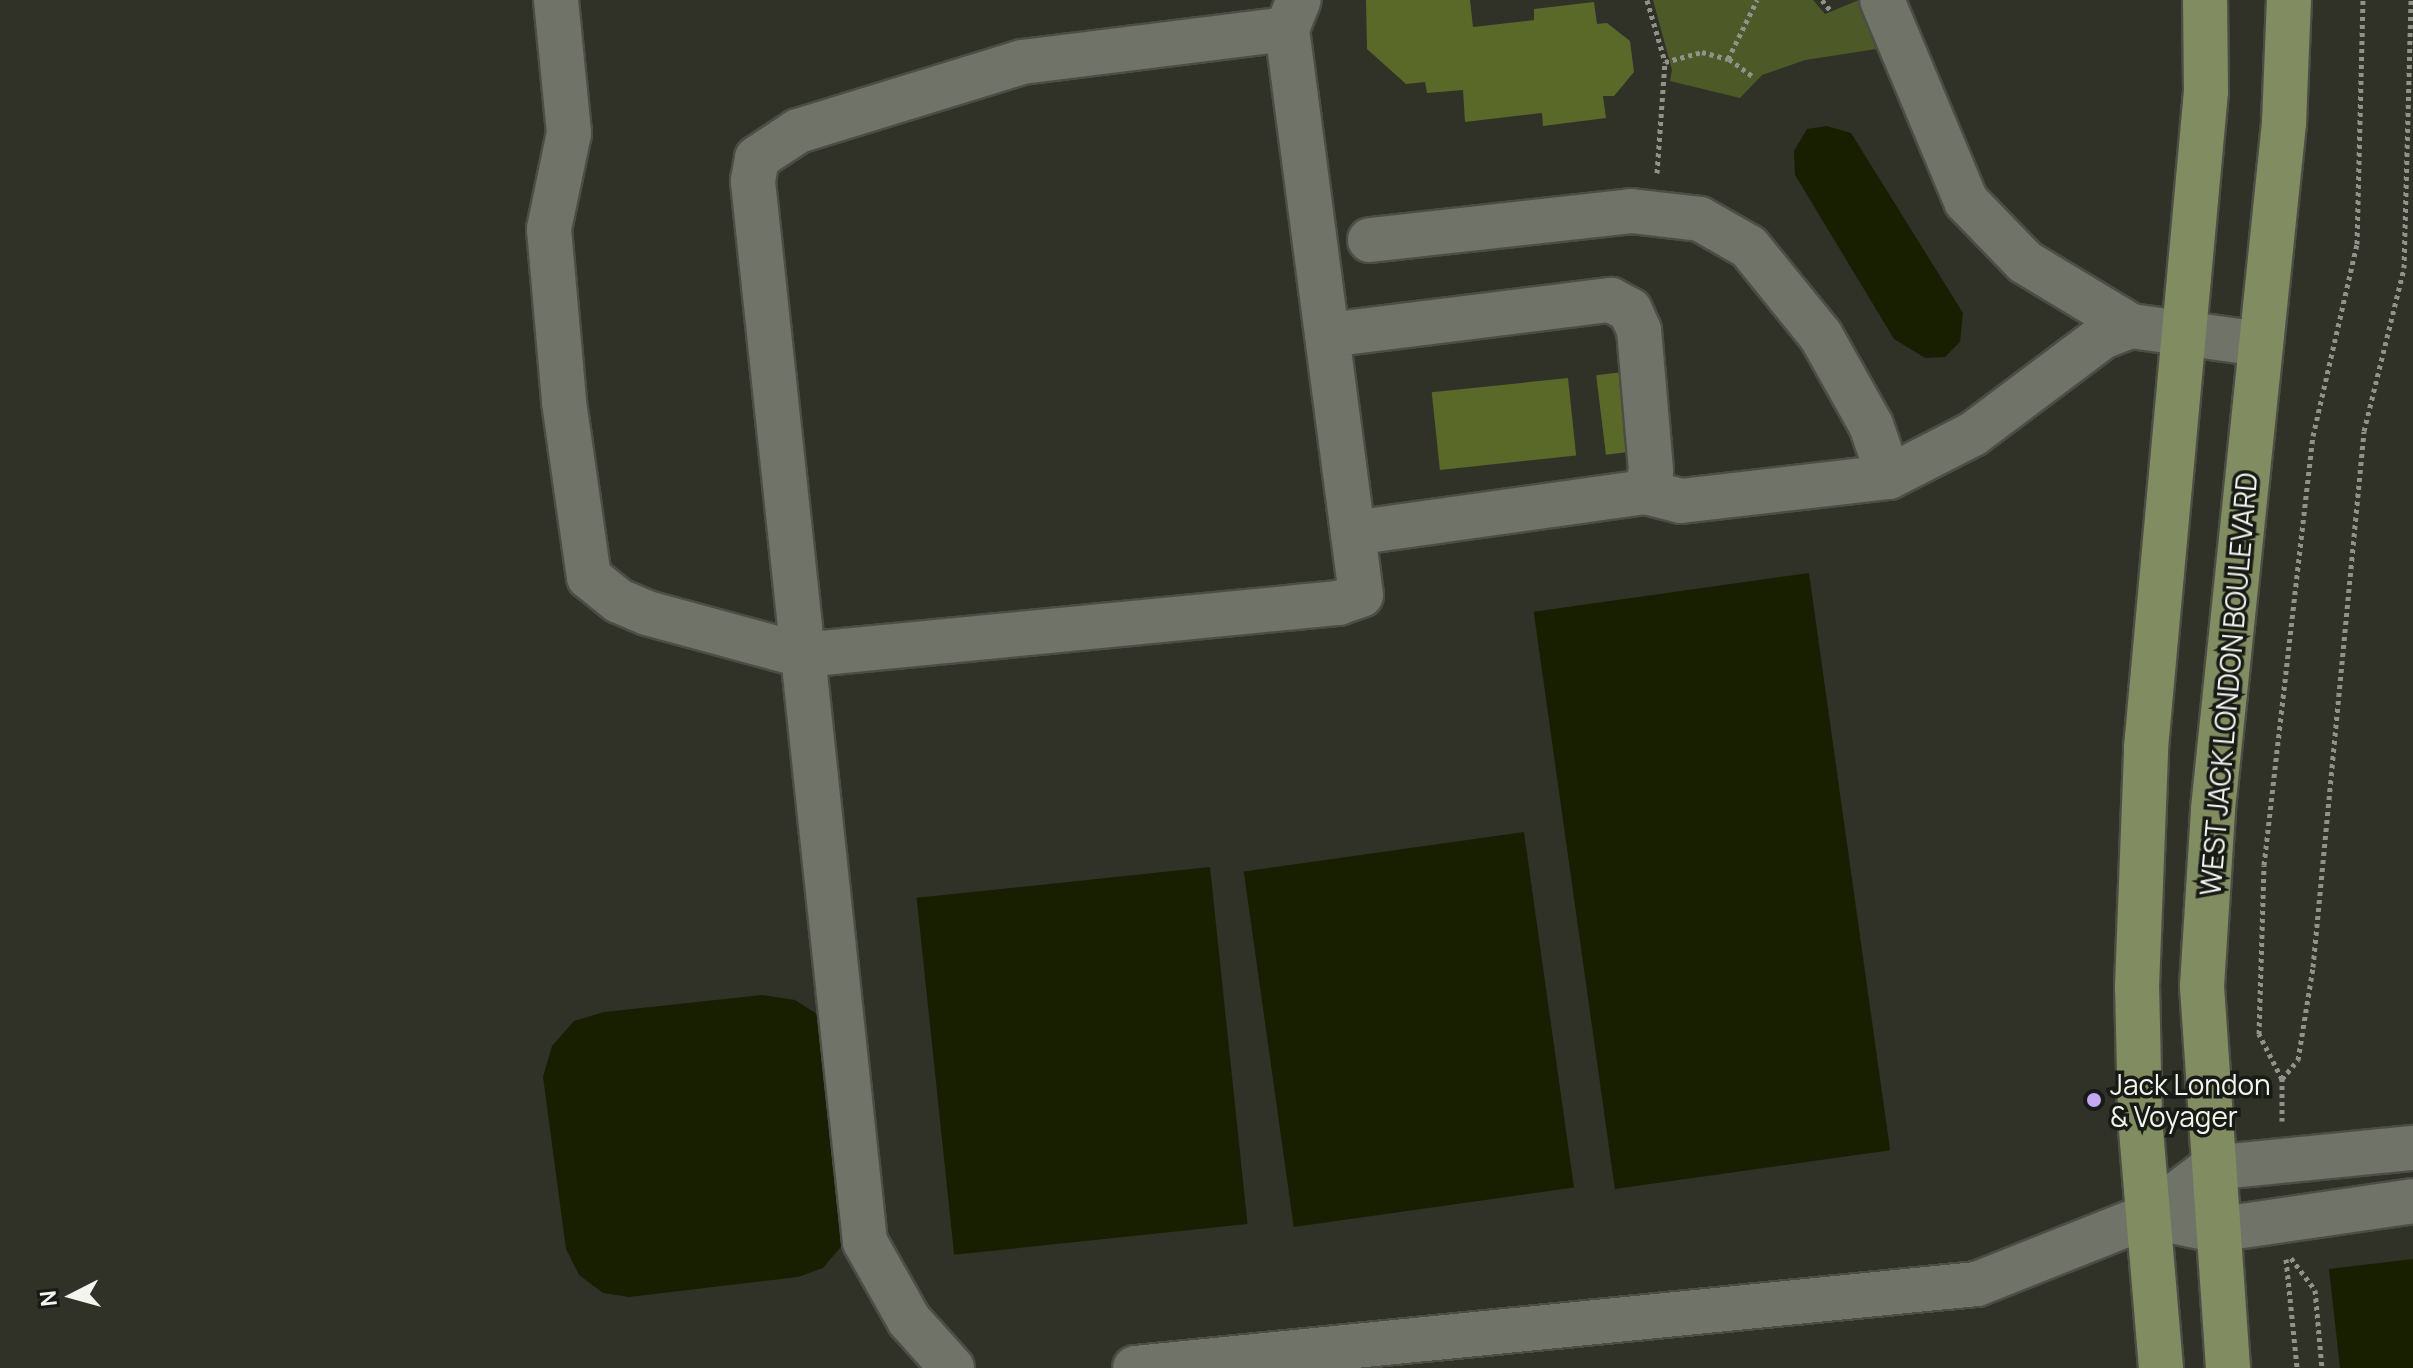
<!DOCTYPE html>
<style>
body{margin:0}
#map{position:relative;width:2413px;height:1368px;overflow:hidden;background:#303228;font-family:Manrope,sans-serif}
div>[style]{position:absolute}
.green>*{inset:0;background:#4d5927}
.water>*{inset:0;background:#181f00;transform-origin:0 0}
.building>*{inset:0;background:#5a6828;transform-origin:0 0}
.path>*{height:5px;margin-top:-2.5px;transform-origin:0;background:repeating-linear-gradient(90deg,#91938a 0 4px,transparent 0 8px)}
.roads{filter:drop-shadow(2px 0 #4c4e46) drop-shadow(-2px 0 #4c4e46) drop-shadow(0 2px #4c4e46) drop-shadow(0 -2px #4c4e46)}
.minor>*{height:44px;margin:-22px;padding:0 22px;transform-origin:22px;border-radius:22px;background:#707367}
.major>*{height:44px;margin:-22px;padding:0 22px;transform-origin:22px;border-radius:22px;background:#818d60}
.dots>*{width:22px;height:22px;translate:-50% -50%;box-sizing:border-box;border:4px solid #181a15;border-radius:50%}
span{translate:-50% -50%;white-space:nowrap;text-align:center;line-height:1.15;-webkit-text-stroke:7px #181a15;paint-order:stroke}
.street-label{font-size:28px;color:#f2f4ed}
.poi-label{font-size:28px;color:#f2f4ed}
.left{translate:0 -50%;text-align:left}
.north{position:absolute;left:32px;top:1256px;width:80px;height:80px;-webkit-text-stroke:6px #181a15;paint-order:stroke;rotate:264deg;font-size:22px;font-weight:700;line-height:32px;text-align:center;color:#f2f4ed}
.north::after{content:'';display:block;margin:auto;width:28px;height:36px;background:#f2f4ed;clip-path:polygon(50% 0,100% 100%,50% 72%,0 100%)}
</style>
<div id="map">
<div class="green">
<i style="clip-path:polygon(1653px 0,1813px 0,1825px 14px,1859px 0,1883px 48px,1805px 60px,1762px 75px,1740px 98px,1670px 81px,1672px 70px)"></i>
</div>
<div class="water">
<i style="clip-path:polygon(1827px 126px,1851px 133px,1963px 313px,1960px 342px,1945px 357px,1925px 358px,1894px 339px,1795px 175px,1794px 151px,1807px 129px)"></i>
<i style="left:1809px;top:573px;width:583px;height:278px;rotate:82deg"></i>
<i style="left:1524px;top:832px;width:359px;height:283px;rotate:82deg"></i>
<i style="left:1210px;top:867px;width:359px;height:295px;rotate:84deg"></i>
<i style="clip-path:polygon(762px 995px,795px 1000px,817px 1014px,832px 1038px,845px 1242px,823px 1268px,798px 1277px,629px 1297px,603px 1293px,579px 1275px,566px 1249px,543px 1077px,552px 1046px,574px 1021px,604px 1012px)"></i>
<i style="clip-path:polygon(2413px 1259px,2413px 1368px,2340px 1368px,2329px 1269px)"></i>
</div>
<div class="building">
<i style="clip-path:polygon(1366px 0,1470px 0,1473px 27px,1534px 20px,1534px 9px,1594px 2px,1597px 24px,1607px 23px,1630px 41px,1634px 72px,1614px 96px,1603px 96px,1606px 118px,1543px 126px,1542px 113px,1465px 122px,1463px 90px,1427px 93px,1425px 82px,1406px 84px,1367px 49px)"></i>
<i style="left:1623px;top:372px;width:80px;height:27px;rotate:83deg"></i>
<i style="left:1568px;top:378px;width:78px;height:137px;rotate:84deg"></i>
</div>
<div class="path">
<i style="left:1647px;top:0;width:65px;rotate:73.8deg"></i>
<i style="left:1665px;top:62px;width:38px;rotate:-15deg"></i>
<i style="left:1702px;top:52px;width:27px;rotate:15deg"></i>
<i style="left:1728px;top:59px;width:66px;rotate:-63.8deg"></i>
<i style="left:1822px;top:0;width:14px;rotate:51deg"></i>
<i style="left:1729px;top:59px;width:31px;rotate:36deg"></i>
<i style="left:1657px;top:173px;width:111px;rotate:-85.9deg"></i>
<i style="left:2282px;top:1079px;width:25px;rotate:-50deg"></i>
<i style="left:2298px;top:1060px;width:94px;rotate:-80.8deg"></i>
<i style="left:2313px;top:967px;width:538px;rotate:-84.56deg"></i>
<i style="left:2364px;top:431px;width:168px;rotate:-76.2deg"></i>
<i style="left:2404px;top:268px;width:268px;rotate:-88.5deg"></i>
<i style="left:2282px;top:1121px;width:42px;rotate:-90deg"></i>
<i style="left:2282px;top:1079px;width:51px;rotate:-117.1deg"></i>
<i style="left:2259px;top:1034px;width:169px;rotate:-88.3deg"></i>
<i style="left:2264px;top:865px;width:432px;rotate:-83.5deg"></i>
<i style="left:2313px;top:436px;width:197px;rotate:-77.1deg"></i>
<i style="left:2357px;top:244px;width:244px;rotate:-88.6deg"></i>
<i style="left:2291px;top:1258px;width:40px;rotate:53deg"></i>
<i style="left:2315px;top:1290px;width:78px;rotate:84.9deg"></i>
<i style="left:2286px;top:1259px;width:110px;rotate:84.2deg"></i>
</div>
<div class="roads">
<div class="minor">
<i style="left:556px;top:0;width:134px;rotate:84.4deg"></i>
<i style="left:569px;top:133px;width:98px;rotate:101.8deg"></i>
<i style="left:549px;top:229px;width:174px;rotate:85deg"></i>
<i style="left:564px;top:402px;width:177px;rotate:81.9deg"></i>
<i style="left:589px;top:577px;width:38px;rotate:39deg"></i>
<i style="left:619px;top:601px;width:30px;rotate:23deg"></i>
<i style="left:647px;top:613px;width:161px;rotate:15.2deg"></i>
<i style="left:802px;top:655px;width:539px;rotate:-5.54deg"></i>
<i style="left:1338px;top:603px;width:24px;rotate:-19deg"></i>
<i style="left:1361px;top:595px;width:571px;rotate:-97.45deg"></i>
<i style="left:1287px;top:29px;width:31px;rotate:-68deg"></i>
<i style="left:1882px;top:0;width:218px;rotate:67.3deg"></i>
<i style="left:1966px;top:201px;width:85px;rotate:46deg"></i>
<i style="left:2025px;top:262px;width:124px;rotate:31.1deg"></i>
<i style="left:1370px;top:240px;width:263px;rotate:-6.3deg"></i>
<i style="left:1631px;top:211px;width:69px;rotate:6.6deg"></i>
<i style="left:1700px;top:219px;width:56px;rotate:29.7deg"></i>
<i style="left:1749px;top:247px;width:114px;rotate:51deg"></i>
<i style="left:1821px;top:336px;width:102px;rotate:60.7deg"></i>
<i style="left:1871px;top:425px;width:55px;rotate:70.9deg"></i>
<i style="left:1889px;top:477px;width:94px;rotate:-27.1deg"></i>
<i style="left:1973px;top:434px;width:161px;rotate:-36.9deg"></i>
<i style="left:2102px;top:337px;width:31px;rotate:-21deg"></i>
<i style="left:2131px;top:326px;width:131px;rotate:7.9deg"></i>
<i style="left:1328px;top:335px;width:285px;rotate:-7.1deg"></i>
<i style="left:1611px;top:300px;width:21px;rotate:28deg"></i>
<i style="left:1630px;top:310px;width:22px;rotate:66deg"></i>
<i style="left:1639px;top:330px;width:142px;rotate:85.1deg"></i>
<i style="left:1651px;top:471px;width:22px;rotate:106deg"></i>
<i style="left:1645px;top:492px;width:295px;rotate:172deg"></i>
<i style="left:1645px;top:492px;width:37px;rotate:14deg"></i>
<i style="left:1681px;top:501px;width:209px;rotate:-6.6deg"></i>
<i style="left:2148px;top:1216px;width:68px;rotate:11.8deg"></i>
<i style="left:2215px;top:1230px;width:200px;rotate:-8.3deg"></i>
<i style="left:952px;top:1368px;width:64px;rotate:-131.9deg"></i>
<i style="left:909px;top:1320px;width:90px;rotate:-119.4deg"></i>
<i style="left:865px;top:1242px;width:1067px;rotate:-96.03deg"></i>
<i style="left:753px;top:181px;width:23px;rotate:-80deg"></i>
<i style="left:757px;top:158px;width:49px;rotate:-33.4deg"></i>
<i style="left:798px;top:131px;width:234px;rotate:-17.1deg"></i>
<i style="left:1022px;top:62px;width:267px;rotate:-7.1deg"></i>
<i style="left:1135px;top:1368px;width:846px;rotate:-5.7deg"></i>
<i style="left:1977px;top:1284px;width:184px;rotate:-21.7deg"></i>
<i style="left:2148px;top:1216px;width:79px;rotate:-37.3deg"></i>
<i style="left:2211px;top:1168px;width:203px;rotate:-5.7deg"></i>
</div>
<div class="major">
<i style="left:2161px;top:1368px;width:253px;rotate:-94.8deg"></i>
<i style="left:2140px;top:1116px;width:129px;rotate:-91.3deg"></i>
<i style="left:2137px;top:987px;width:239px;rotate:-87.8deg"></i>
<i style="left:2146px;top:748px;width:660px;rotate:-84.78deg"></i>
<i style="left:2206px;top:91px;width:91px;rotate:-90.6deg"></i>
<i style="left:2228px;top:1368px;width:383px;rotate:-93.9deg"></i>
<i style="left:2202px;top:986px;width:177px;rotate:-86.4deg"></i>
<i style="left:2213px;top:809px;width:690px;rotate:-84.09deg"></i>
<i style="left:2284px;top:123px;width:123px;rotate:-87.7deg"></i>
</div>
</div>
<div class="dots">
<i style="left:2094px;top:1100px;background:#c2a7f2"></i>
</div>
<div class="street-label">
<span style="left:2228px;top:684px;rotate:-85deg">WEST JACK LONDON BOULEVARD</span>
</div>
<div class="poi-label">
<span class="left" style="left:2110px;top:1100px">Jack London<br>&amp; Voyager</span>
</div>
<div class="north">N</div>
</div>
